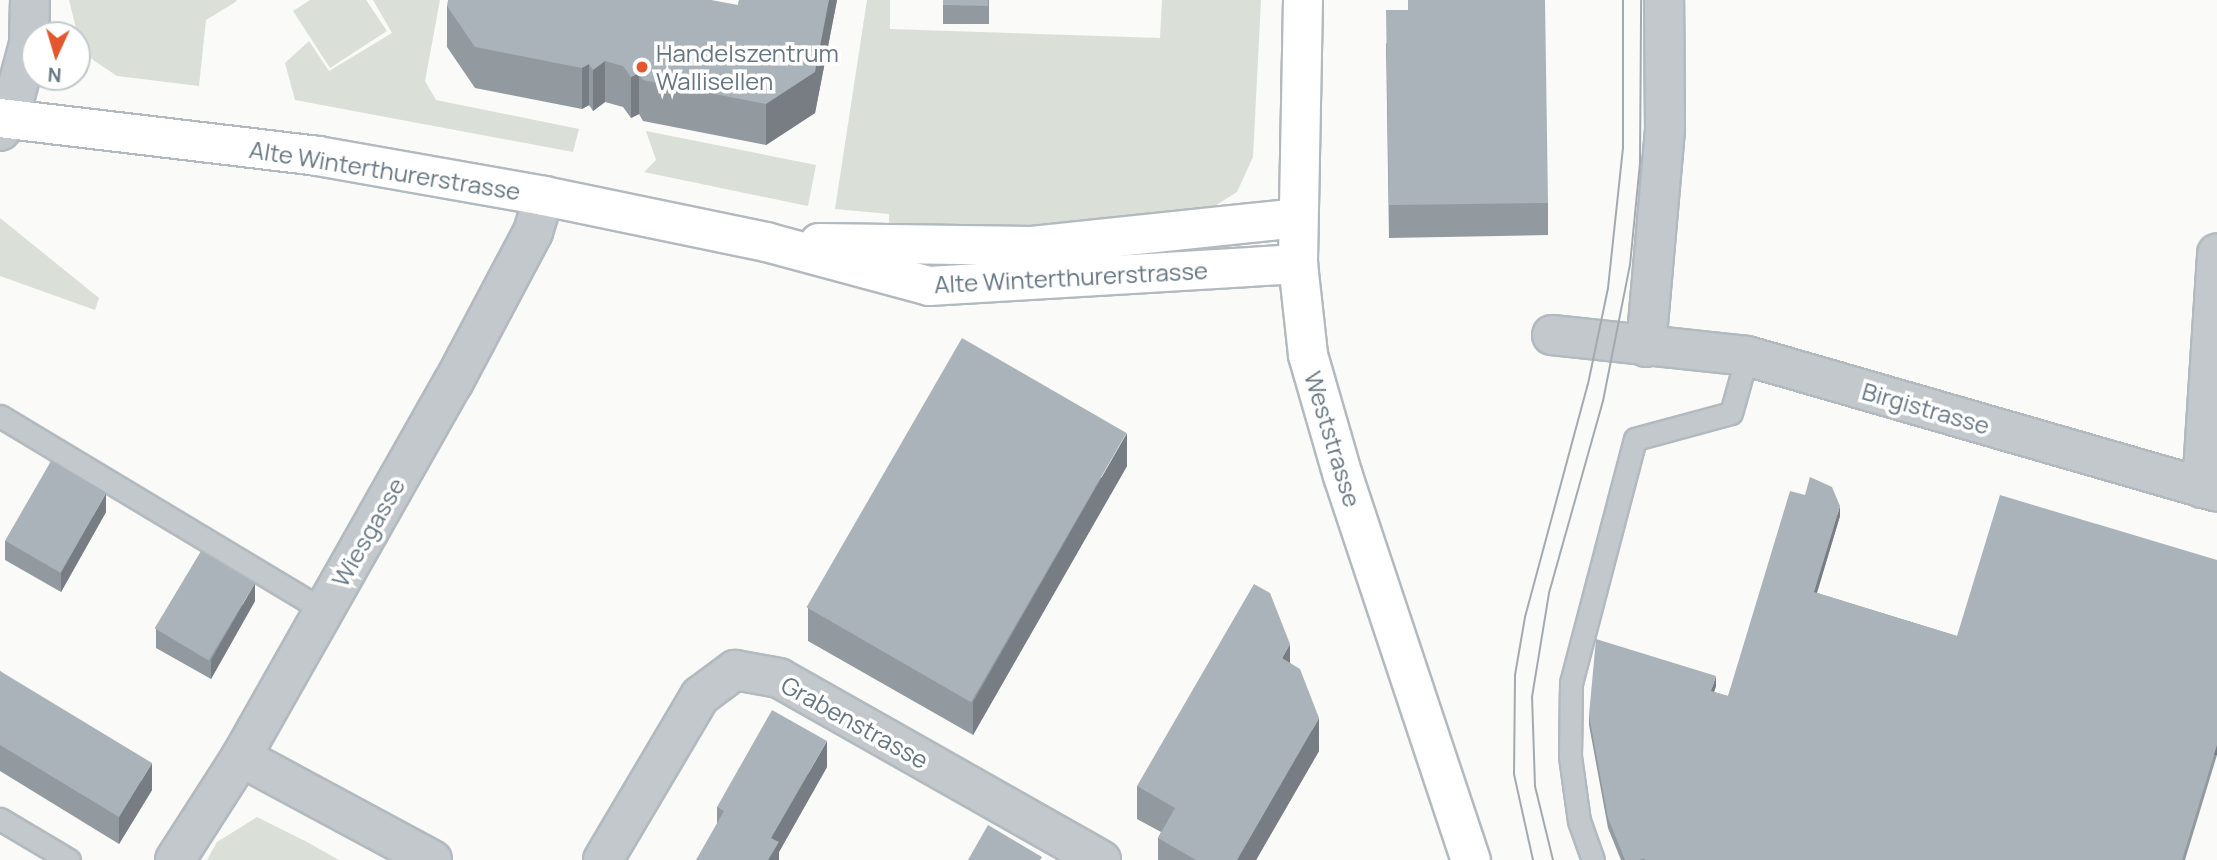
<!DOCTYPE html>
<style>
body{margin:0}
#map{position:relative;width:2217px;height:860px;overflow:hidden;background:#fafaf8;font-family:Manrope,sans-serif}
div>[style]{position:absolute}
.green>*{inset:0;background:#dadfd7}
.roads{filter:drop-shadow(2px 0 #b3babf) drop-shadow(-2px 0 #b3babf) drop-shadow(0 2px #b3babf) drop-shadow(0 -2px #b3babf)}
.lane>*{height:21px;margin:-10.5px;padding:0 10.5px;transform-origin:10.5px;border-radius:10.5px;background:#c3c8cc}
.street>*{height:38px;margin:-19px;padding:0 19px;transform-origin:19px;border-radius:19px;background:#c3c8cc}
.secondary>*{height:38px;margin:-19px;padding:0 19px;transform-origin:19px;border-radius:19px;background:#fff}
.tram>*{height:2px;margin:-1px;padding:0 1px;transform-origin:1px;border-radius:1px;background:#a2aab0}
.wall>*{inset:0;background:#929a9f;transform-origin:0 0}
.shaded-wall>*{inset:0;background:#777d82;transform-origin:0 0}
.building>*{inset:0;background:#aab3b9;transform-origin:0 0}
.dots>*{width:19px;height:19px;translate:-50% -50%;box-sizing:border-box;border:4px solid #fff;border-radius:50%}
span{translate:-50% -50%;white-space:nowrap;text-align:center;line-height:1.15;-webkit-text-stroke:7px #fff;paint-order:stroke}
.poi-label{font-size:24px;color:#657683}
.left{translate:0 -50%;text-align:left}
.street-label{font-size:24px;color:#657683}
.north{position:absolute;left:21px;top:21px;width:70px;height:70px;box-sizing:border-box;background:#fff;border:2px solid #c1c8cd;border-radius:50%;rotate:184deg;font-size:19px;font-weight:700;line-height:28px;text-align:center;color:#657683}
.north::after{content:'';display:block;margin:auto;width:24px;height:32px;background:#e4572e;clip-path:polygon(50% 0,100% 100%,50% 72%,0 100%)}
</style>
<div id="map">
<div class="green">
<i style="clip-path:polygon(69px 0,236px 0,237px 1px,206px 20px,199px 86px,117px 76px,93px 60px,80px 45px)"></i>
<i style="clip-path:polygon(310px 0,366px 0,387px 31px,330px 68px,293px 11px)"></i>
<i style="clip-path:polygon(373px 0,440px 0,425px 81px,436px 100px,579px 129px,573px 152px,295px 100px,285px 63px,309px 41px,329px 71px,392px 33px)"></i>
<i style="clip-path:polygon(867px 0,890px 0,890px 29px,1160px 38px,1162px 0,1261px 0,1253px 157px,1237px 192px,1207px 211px,989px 232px,889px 227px,889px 214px,835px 209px)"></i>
<i style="clip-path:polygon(646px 131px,816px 165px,808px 206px,644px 172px,656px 160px)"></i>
<i style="clip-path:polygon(0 218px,99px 298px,95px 310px,0 276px)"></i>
<i style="clip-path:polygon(257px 817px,307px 842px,339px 860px,207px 860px,217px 842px)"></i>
</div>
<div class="roads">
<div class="lane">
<i style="left:0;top:416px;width:377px;rotate:31deg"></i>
<i style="left:0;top:819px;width:80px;rotate:30.7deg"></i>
<i style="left:1593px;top:860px;width:41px;rotate:-109.7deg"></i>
<i style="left:1579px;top:821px;width:66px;rotate:-97.9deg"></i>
<i style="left:1570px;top:756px;width:73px;rotate:-89.2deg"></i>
<i style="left:1571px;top:683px;width:252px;rotate:-75.3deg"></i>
<i style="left:1635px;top:439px;width:99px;rotate:-15.2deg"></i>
<i style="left:1731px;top:413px;width:59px;rotate:-74.3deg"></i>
</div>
<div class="street">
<i style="left:0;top:131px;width:15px;rotate:-53deg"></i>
<i style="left:9px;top:119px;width:78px;rotate:-75.1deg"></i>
<i style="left:29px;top:44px;width:44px;rotate:-88.7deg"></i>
<i style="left:1552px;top:335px;width:196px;rotate:6.1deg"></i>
<i style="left:1747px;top:356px;width:489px;rotate:16.1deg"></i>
<i style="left:1646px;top:347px;width:219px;rotate:-85deg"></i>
<i style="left:1665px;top:129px;width:129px;rotate:-90.4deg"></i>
<i style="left:2202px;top:488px;width:235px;rotate:-86.3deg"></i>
<i style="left:241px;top:757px;width:217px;rotate:28.3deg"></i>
<i style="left:175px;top:860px;width:122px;rotate:-57.3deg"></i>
<i style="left:241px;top:757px;width:430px;rotate:-60.5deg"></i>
<i style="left:453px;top:383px;width:171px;rotate:-62.1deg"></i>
<i style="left:533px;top:232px;width:38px;rotate:-73deg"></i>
<i style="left:603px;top:860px;width:191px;rotate:-59.4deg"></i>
<i style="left:700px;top:696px;width:44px;rotate:-36.6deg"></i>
<i style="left:735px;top:670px;width:45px;rotate:10.3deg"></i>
<i style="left:779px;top:678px;width:370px;rotate:29.5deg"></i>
</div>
<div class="secondary">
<i style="left:1303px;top:0;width:264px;rotate:91.1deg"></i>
<i style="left:1298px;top:264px;width:92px;rotate:83.7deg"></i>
<i style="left:1308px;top:355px;width:126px;rotate:73.9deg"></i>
<i style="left:1343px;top:476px;width:405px;rotate:71.6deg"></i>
<i style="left:0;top:118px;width:320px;rotate:6.8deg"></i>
<i style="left:318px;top:156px;width:230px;rotate:10deg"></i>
<i style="left:544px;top:196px;width:227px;rotate:11.7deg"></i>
<i style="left:766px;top:242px;width:169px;rotate:15.1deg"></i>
<i style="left:929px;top:286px;width:370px;rotate:-3.4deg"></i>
<i style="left:819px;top:243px;width:213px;rotate:0.8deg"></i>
<i style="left:1032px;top:246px;width:267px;rotate:-6deg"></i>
</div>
</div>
<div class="tram">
<i style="left:1533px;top:860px;width:88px;rotate:-102.5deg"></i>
<i style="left:1514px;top:774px;width:99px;rotate:-89.4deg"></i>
<i style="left:1515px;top:675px;width:59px;rotate:-80.2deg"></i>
<i style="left:1525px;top:617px;width:241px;rotate:-74.9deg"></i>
<i style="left:1588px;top:384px;width:98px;rotate:-78.2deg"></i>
<i style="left:1608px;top:288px;width:141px;rotate:-83.9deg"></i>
<i style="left:1623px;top:148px;width:148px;rotate:-90deg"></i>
<i style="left:1553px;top:860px;width:76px;rotate:-103.7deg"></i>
<i style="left:1535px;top:786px;width:89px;rotate:-91.9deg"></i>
<i style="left:1532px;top:697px;width:105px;rotate:-80.7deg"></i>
<i style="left:1549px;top:593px;width:199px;rotate:-74.3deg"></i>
<i style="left:1603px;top:401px;width:139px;rotate:-78.8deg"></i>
<i style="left:1630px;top:265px;width:102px;rotate:-84.4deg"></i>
<i style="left:1640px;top:163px;width:163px;rotate:-89.6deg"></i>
</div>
<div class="wall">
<i style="clip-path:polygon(739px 0,837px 0,815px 113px,766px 145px,643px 121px,639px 114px,631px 118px,623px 107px,605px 102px,593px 111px,589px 105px,582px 109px,475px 88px,447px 47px,447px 6px,738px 5px)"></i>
<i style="left:943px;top:0;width:46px;height:24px"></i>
<i style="clip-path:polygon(1386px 43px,1548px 203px,1548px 235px,1389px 238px)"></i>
<i style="clip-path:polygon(1127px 466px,973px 735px,808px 641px,808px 608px)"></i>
<i style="clip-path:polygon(1805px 495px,1840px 516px,1817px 593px,1957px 636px,2217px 560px,2217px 755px,2185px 860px,1621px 860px,1608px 828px,1589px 725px,1589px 715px,1716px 686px,1714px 692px,1728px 696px)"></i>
<i style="clip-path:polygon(106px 512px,61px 592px,5px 560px,5px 541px)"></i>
<i style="clip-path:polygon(255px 601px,211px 679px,156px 648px,156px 629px)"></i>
<i style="clip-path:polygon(1290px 663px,1319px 751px,1256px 860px,1158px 860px,1158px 838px,1161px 832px,1137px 819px,1137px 786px)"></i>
<i style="clip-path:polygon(0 671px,152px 790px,119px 844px,0 771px)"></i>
<i style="clip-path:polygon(827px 767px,779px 852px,779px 860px,717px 823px,717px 807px)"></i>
</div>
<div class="shaded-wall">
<i style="clip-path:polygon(829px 0,837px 0,815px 113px,766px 145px,766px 104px)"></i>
<i style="clip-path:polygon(605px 61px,605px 102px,593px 111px,593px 70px)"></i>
<i style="clip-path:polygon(589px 64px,589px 105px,582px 109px,582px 68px)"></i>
<i style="clip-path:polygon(639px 73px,639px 114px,631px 118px,631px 77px)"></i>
<i style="clip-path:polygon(1127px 433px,1127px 466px,973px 735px,973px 702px)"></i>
<i style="clip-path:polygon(106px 493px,106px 512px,61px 592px,61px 573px)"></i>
<i style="clip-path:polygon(1840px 506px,1840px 516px,1814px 602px,1814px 592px)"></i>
<i style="clip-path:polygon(255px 583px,255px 601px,211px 679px,211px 660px)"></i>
<i style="clip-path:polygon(1290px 644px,1290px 677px,1282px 658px)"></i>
<i style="clip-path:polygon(1716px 676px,1716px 686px,1711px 701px,1711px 691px)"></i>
<i style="clip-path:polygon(1319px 718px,1319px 751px,1256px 860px,1237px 860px)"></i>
<i style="clip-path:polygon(827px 741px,827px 767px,779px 852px,779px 860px,768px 860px,771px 838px)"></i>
<i style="left:2217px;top:745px;width:10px;height:120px;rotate:90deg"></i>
<i style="clip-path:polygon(152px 763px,152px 790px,119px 844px,119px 817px)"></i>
</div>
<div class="building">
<i style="clip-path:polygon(448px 0,711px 0,738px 5px,739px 0,829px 0,815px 72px,766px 104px,643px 80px,639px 73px,631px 77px,623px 66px,605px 61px,593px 70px,589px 64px,582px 68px,475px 47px,447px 6px)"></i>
<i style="clip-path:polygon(943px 0,988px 0,988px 6px,943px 5px)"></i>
<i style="clip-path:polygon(1408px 0,1545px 0,1548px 203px,1389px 205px,1386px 10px,1408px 10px)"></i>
<i style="left:962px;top:338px;width:190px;height:311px;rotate:30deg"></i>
<i style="left:51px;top:461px;width:64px;height:92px;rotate:30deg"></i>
<i style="clip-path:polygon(1810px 477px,1832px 487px,1840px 506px,1814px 592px,1957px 636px,2000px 495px,2217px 560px,2217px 745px,2182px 860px,1645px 860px,1644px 858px,1640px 860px,1625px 860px,1608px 818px,1589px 715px,1596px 639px,1716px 676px,1711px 691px,1728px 696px,1790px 491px,1805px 495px)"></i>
<i style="left:201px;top:551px;width:63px;height:90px;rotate:31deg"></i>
<i style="clip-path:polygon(1254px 584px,1270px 593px,1290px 644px,1282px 658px,1300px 669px,1319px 718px,1237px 860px,1196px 860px,1158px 838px,1175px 808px,1137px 786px)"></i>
<i style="clip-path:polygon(0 671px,152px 763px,119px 817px,0 745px)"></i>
<i style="clip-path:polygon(772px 710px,827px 741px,771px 838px,779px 842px,768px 860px,696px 860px,724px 811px,717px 807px)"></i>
<i style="clip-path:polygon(988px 825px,1042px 857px,1040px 860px,968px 860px)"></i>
</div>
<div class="dots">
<i style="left:642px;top:67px;background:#e4572e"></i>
</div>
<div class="poi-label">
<span class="left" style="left:656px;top:67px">Handelszentrum<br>Wallisellen</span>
</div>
<div class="street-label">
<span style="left:385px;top:170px;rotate:9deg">Alte Winterthurerstrasse</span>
<span style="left:1071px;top:277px;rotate:-3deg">Alte Winterthurerstrasse</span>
<span style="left:1926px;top:408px;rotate:16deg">Birgistrasse</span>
<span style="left:1333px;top:439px;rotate:73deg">Weststrasse</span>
<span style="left:368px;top:532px;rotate:-60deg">Wiesgasse</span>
<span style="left:855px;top:722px;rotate:29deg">Grabenstrasse</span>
</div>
<div class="north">N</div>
</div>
